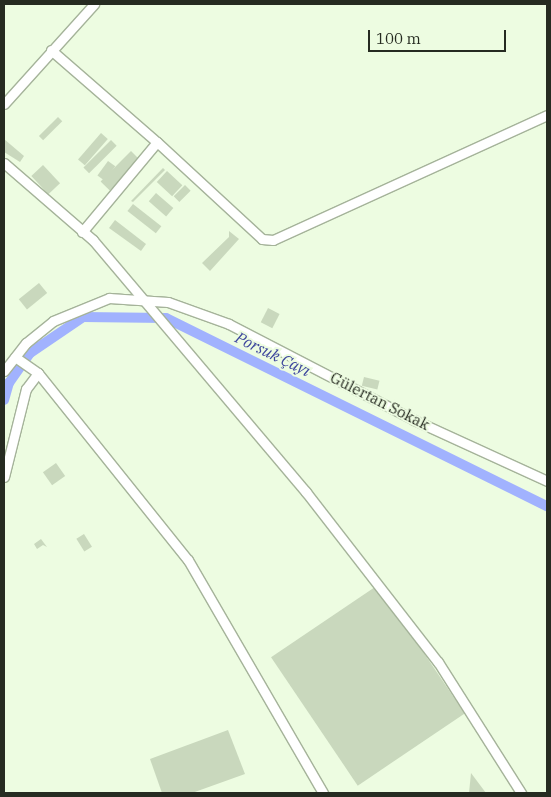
<!DOCTYPE html>
<meta charset="utf-8">
<style>
body{margin:0}
#map{position:relative;width:551px;height:797px;overflow:hidden;background:#edfce1;font-family:"IBM Plex Serif",serif}
div>[style]{position:absolute}
.canal>*{height:10px;margin:-5px;padding:0 5px;transform-origin:5px;border-radius:5px;background:#a1b2fe}
.building>*{inset:0;background:#c9d8bd;transform-origin:0 0}
.roads{filter:drop-shadow(1px 0 #a5b39a) drop-shadow(-1px 0 #a5b39a) drop-shadow(0 1px #a5b39a) drop-shadow(0 -1px #a5b39a)}
.minor>*{height:9px;margin:-4.5px;padding:0 4.5px;transform-origin:4.5px;border-radius:4.5px;background:#fff}
span{translate:-50% -50%;white-space:nowrap;text-align:center;line-height:1.15;-webkit-text-stroke:4px #edfce1;paint-order:stroke}
.street-label{font-size:15px;color:#262b21}
.water-label{font-size:16px;color:#3d469d;font-style:italic}
.frame{position:absolute;inset:0;border:5px solid #262b21;pointer-events:none}
.scale{position:absolute;left:368px;top:30px;width:138px;height:22px;box-sizing:border-box;border:2px solid #262b21;border-top:0;padding-left:6px;font-size:15px;line-height:18px;white-space:nowrap;color:#262b21;-webkit-text-stroke:4px #edfce1;paint-order:stroke}
</style>
<div id="map">
<div class="canal">
<i style="left:4px;top:400px;width:18px;rotate:-74deg"></i>
<i style="left:9px;top:383px;width:37px;rotate:-55deg"></i>
<i style="left:30px;top:353px;width:64px;rotate:-34.2deg"></i>
<i style="left:83px;top:317px;width:83px;rotate:0.7deg"></i>
<i style="left:166px;top:318px;width:425px;rotate:26.3deg"></i>
</div>
<div class="building">
<i style="left:58px;top:117px;width:6px;height:27px;rotate:45deg"></i>
<i style="left:101px;top:133px;width:9px;height:35px;rotate:41deg"></i>
<i style="clip-path:polygon(4px 139px,24px 156px,20px 162px,4px 152px)"></i>
<i style="left:111px;top:140px;width:8px;height:39px;rotate:45deg"></i>
<i style="left:131px;top:151px;width:13px;height:43px;rotate:45deg"></i>
<i style="left:108px;top:161px;width:9px;height:18px;rotate:36deg"></i>
<i style="left:43px;top:165px;width:25px;height:16px;rotate:47deg"></i>
<i style="clip-path:polygon(163px 168px,165px 170px,133px 202px,131px 201px)"></i>
<i style="left:167px;top:171px;width:21px;height:15px;rotate:43deg"></i>
<i style="left:185px;top:185px;width:8px;height:16px;rotate:45deg"></i>
<i style="left:156px;top:193px;width:23px;height:11px;rotate:41deg"></i>
<i style="left:133px;top:204px;width:36px;height:9px;rotate:38deg"></i>
<i style="clip-path:polygon(115px 220px,146px 244px,141px 251px,109px 228px)"></i>
<i style="clip-path:polygon(229px 231px,239px 239px,210px 271px,202px 263px,229px 237px)"></i>
<i style="left:39px;top:283px;width:13px;height:26px;rotate:51deg"></i>
<i style="left:268px;top:308px;width:13px;height:16px;rotate:27deg"></i>
<i style="left:364px;top:377px;width:16px;height:9px;rotate:14deg"></i>
<i style="left:56px;top:463px;width:16px;height:16px;rotate:55deg"></i>
<i style="left:84px;top:534px;width:15px;height:9px;rotate:58deg"></i>
<i style="clip-path:polygon(41px 539px,47px 547px,43px 545px,37px 549px,34px 544px)"></i>
<i style="left:378px;top:585px;width:155px;height:129px;rotate:56deg"></i>
<i style="clip-path:polygon(228px 730px,245px 774px,192px 793px,162px 793px,150px 759px)"></i>
<i style="clip-path:polygon(471px 773px,486px 793px,469px 793px)"></i>
</div>
<div class="roads">
<div class="minor">
<i style="left:51px;top:50px;width:140px;rotate:41deg"></i>
<i style="left:4px;top:104px;width:135px;rotate:-48deg"></i>
<i style="left:4px;top:163px;width:118px;rotate:40.9deg"></i>
<i style="left:93px;top:240px;width:330px;rotate:49.8deg"></i>
<i style="left:306px;top:492px;width:215px;rotate:52.2deg"></i>
<i style="left:438px;top:662px;width:155px;rotate:57.6deg"></i>
<i style="left:82px;top:232px;width:117px;rotate:-50.2deg"></i>
<i style="left:157px;top:142px;width:143px;rotate:42.7deg"></i>
<i style="left:262px;top:239px;width:11px;rotate:5deg"></i>
<i style="left:273px;top:240px;width:301px;rotate:-24.5deg"></i>
<i style="left:15px;top:357px;width:28px;rotate:35deg"></i>
<i style="left:38px;top:373px;width:240px;rotate:51.3deg"></i>
<i style="left:188px;top:560px;width:269px;rotate:59.9deg"></i>
<i style="left:4px;top:371px;width:36px;rotate:-52deg"></i>
<i style="left:26px;top:343px;width:35px;rotate:-39deg"></i>
<i style="left:53px;top:321px;width:61px;rotate:-22.3deg"></i>
<i style="left:109px;top:298px;width:59px;rotate:3.9deg"></i>
<i style="left:168px;top:302px;width:65px;rotate:19.8deg"></i>
<i style="left:229px;top:324px;width:208px;rotate:27.4deg"></i>
<i style="left:414px;top:420px;width:146px;rotate:24.6deg"></i>
<i style="left:4px;top:477px;width:91px;rotate:-76deg"></i>
<i style="left:26px;top:389px;width:20px;rotate:-53deg"></i>
</div>
</div>
<div class="street-label">
<span style="left:380px;top:401px;rotate:27deg">Gülertan Sokak</span>
</div>
<div class="water-label">
<span style="left:273px;top:354px;rotate:26deg">Porsuk Çayı</span>
</div>
<div class="frame"></div>
<div class="scale">100 m</div>
</div>
